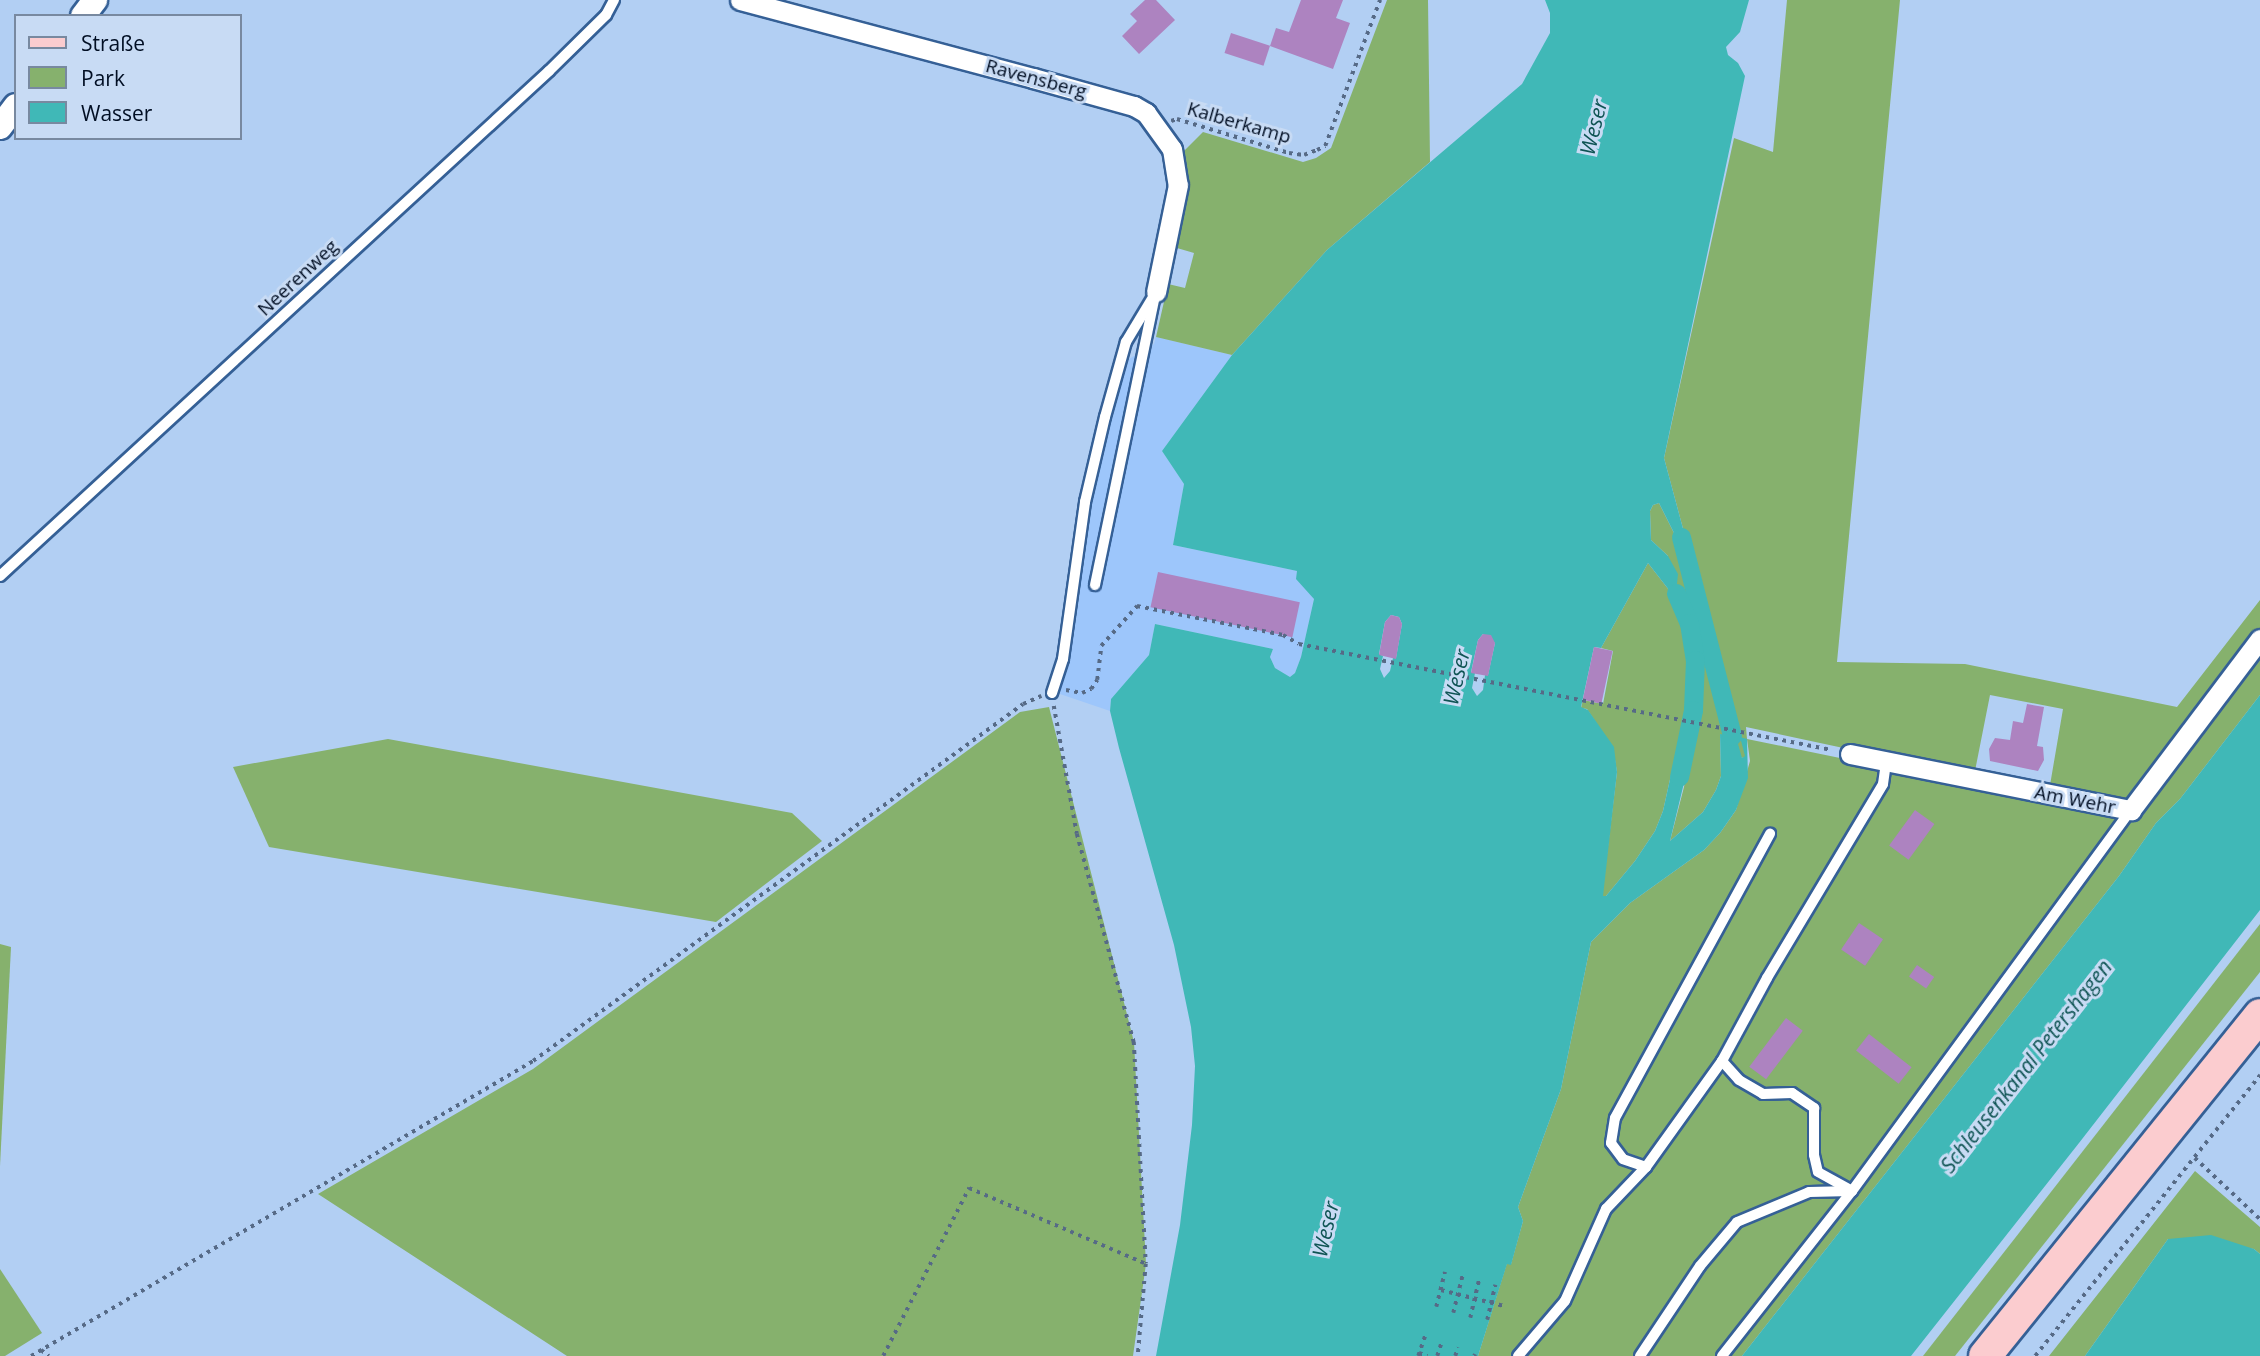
<!DOCTYPE html>
<meta charset="utf-8">
<style>
body{margin:0}
#map{position:relative;width:2260px;height:1356px;overflow:hidden;background:#b2cff3;font-family:"Open Sans",sans-serif}
div>[style]{position:absolute}
.built>*{inset:0;background:#9dc6fb}
.green>*{inset:0;background:#86b16d}
.water>*{inset:0;background:#40b8b7}
.canal>*{height:19px;margin:-9.5px;padding:0 9.5px;transform-origin:9.5px;border-radius:9.5px;background:#40b8b7}
.building>*{inset:0;background:#ad83c0;transform-origin:0 0}
.path>*{height:3.5px;margin-top:-1.75px;transform-origin:0;background:repeating-linear-gradient(90deg,#566a86 0 3.5px,transparent 0 8.5px)}
.roads{filter:drop-shadow(2px 0 #356096) drop-shadow(-2px 0 #356096) drop-shadow(0 2px #356096) drop-shadow(0 -2px #356096)}
.service>*{height:10px;margin:-5px;padding:0 5px;transform-origin:5px;border-radius:5px;background:#fff}
.minor>*{height:19px;margin:-9.5px;padding:0 9.5px;transform-origin:9.5px;border-radius:9.5px;background:#fff}
.tertiary>*{height:24px;margin:-12px;padding:0 12px;transform-origin:12px;border-radius:12px;background:#fff}
.primary>*{height:32px;margin:-16px;padding:0 16px;transform-origin:16px;border-radius:16px;background:#fbcccf}
span{translate:-50% -50%;white-space:nowrap;text-align:center;line-height:1.15;-webkit-text-stroke:6px #c8dbf4;paint-order:stroke}
.street-label{font-size:19px;color:#010e23}
.water-label{font-size:21px;color:#0f5454;font-style:italic}
.legend{position:absolute;left:14px;top:14px;width:228px;height:126px;box-sizing:border-box;background:#c8dbf4;border:2px solid #7889a0;margin:0;padding:9px 12px;list-style:none;font-size:21px;color:#010e23}
.legend li{display:flex;align-items:center;gap:14px;height:35px}
.legend b{width:35px;border:2px solid #7889a0}
</style>
<div id="map">
<div class="built">
<i style="clip-path:polygon(1156px 337px,1232px 355px,1162px 451px,1184px 484px,1173px 545px,1297px 571px,1297px 579px,1314px 599px,1301px 657px,1295px 673px,1290px 677px,1275px 668px,1270px 657px,1273px 649px,1155px 624px,1149px 655px,1111px 699px,1110px 711px,1060px 694px,1089px 504px,1109px 419px,1129px 359px,1154px 344px)"></i>
</div>
<div class="green">
<i style="clip-path:polygon(1387px 0,1428px 0,1430px 162px,1327px 250px,1232px 355px,1156px 337px,1168px 284px,1185px 288px,1194px 253px,1177px 248px,1184px 187px,1182px 153px,1203px 132px,1303px 162px,1316px 158px,1331px 148px)"></i>
<i style="clip-path:polygon(1787px 0,1900px 0,1837px 662px,1965px 664px,2177px 707px,2260px 600px,2260px 628px,2180px 735px,2121px 805px,2049px 791px,2063px 709px,1990px 695px,1974px 776px,1746px 727px,1747px 739px,2133px 818px,2260px 654px,2260px 695px,2180px 799px,2156px 823px,2119px 876px,1742px 1356px,1478px 1356px,1507px 1263px,1511px 1264px,1523px 1221px,1518px 1207px,1561px 1089px,1591px 942px,1630px 903px,1704px 850px,1720px 833px,1736px 810px,1750px 761px,1747px 739px,1745px 757px,1742px 758px,1720px 734px,1721px 776px,1716px 790px,1703px 812px,1670px 841px,1684px 787px,1695px 729px,1685px 778px,1673px 776px,1682px 725px,1663px 811px,1655px 831px,1635px 861px,1606px 896px,1602px 896px,1617px 772px,1613px 748px,1587px 709px,1581px 708px,1583px 700px,1603px 704px,1613px 651px,1601px 648px,1648px 563px,1669px 590px,1668px 556px,1651px 540px,1650px 511px,1653px 505px,1659px 503px,1676px 537px,1685px 536px,1664px 458px,1734px 138px,1773px 152px)"></i>
<i style="clip-path:polygon(1049px 707px,1134px 1042px,1146px 1264px,1133px 1356px,567px 1356px,318px 1194px,533px 1069px,1020px 712px)"></i>
<i style="clip-path:polygon(388px 739px,792px 813px,822px 841px,716px 922px,269px 847px,233px 767px)"></i>
<i style="clip-path:polygon(2260px 924px,2260px 972px,1955px 1356px,1923px 1356px)"></i>
<i style="clip-path:polygon(0 944px,11px 947px,0 1166px)"></i>
<i style="clip-path:polygon(2195px 1171px,2260px 1227px,2260px 1254px,2254px 1249px,2168px 1239px,2085px 1356px,2049px 1356px)"></i>
<i style="clip-path:polygon(0 1269px,42px 1333px,5px 1356px,0 1356px)"></i>
</div>
<div class="water">
<i style="clip-path:polygon(evenodd,1545px 0,1749px 0,1740px 32px,1726px 47px,1728px 55px,1738px 63px,1745px 76px,1664px 458px,1685px 536px,1676px 537px,1659px 503px,1653px 505px,1650px 511px,1651px 540px,1668px 556px,1678px 574px,1676px 593px,1669px 590px,1648px 563px,1601px 648px,1594px 647px,1581px 707px,1588px 710px,1614px 747px,1617px 772px,1603px 896px,1606px 896px,1635px 861px,1655px 831px,1663px 811px,1682px 725px,1673px 776px,1685px 778px,1697px 729px,1670px 841px,1703px 812px,1716px 790px,1721px 776px,1720px 734px,1736px 737px,1742px 758px,1745px 756px,1740px 737px,1747px 739px,1748px 778px,1736px 810px,1720px 833px,1704px 850px,1630px 903px,1591px 942px,1561px 1089px,1518px 1207px,1523px 1221px,1511px 1265px,1507px 1264px,1478px 1356px,1156px 1356px,1180px 1225px,1192px 1125px,1195px 1066px,1191px 1027px,1174px 945px,1119px 748px,1110px 711px,1111px 699px,1149px 655px,1155px 624px,1273px 649px,1270px 657px,1275px 668px,1290px 677px,1295px 673px,1301px 657px,1314px 599px,1296px 579px,1297px 571px,1173px 545px,1184px 484px,1162px 451px,1232px 355px,1327px 250px,1522px 84px,1550px 33px,1550px 13px,1545px 0,1391px 615px,1399px 617px,1402px 624px,1396px 658px,1393px 658px,1390px 671px,1384px 678px,1380px 669px,1383px 656px,1379px 654px,1385px 622px,1391px 615px,1545px 0,1483px 634px,1495px 643px,1488px 675px,1485px 675px,1483px 690px,1477px 696px,1472px 688px,1475px 673px,1471px 672px,1478px 640px,1483px 634px)"></i>
<i style="clip-path:polygon(2260px 695px,2260px 910px,2079px 1143px,1911px 1356px,1742px 1356px,2119px 876px,2156px 823px,2180px 799px)"></i>
<i style="clip-path:polygon(2211px 1235px,2254px 1249px,2260px 1254px,2260px 1356px,2085px 1356px,2168px 1239px)"></i>
</div>
<div class="canal">
<i style="left:1681px;top:537px;width:205px;rotate:75.6deg"></i>
<i style="left:1676px;top:593px;width:33px;rotate:67deg"></i>
<i style="left:1689px;top:623px;width:37px;rotate:81deg"></i>
<i style="left:1695px;top:660px;width:50px;rotate:92.3deg"></i>
<i style="left:1693px;top:710px;width:68px;rotate:101.8deg"></i>
</div>
<div class="building">
<i style="clip-path:polygon(1145px 0,1156px 0,1175px 20px,1139px 54px,1122px 36px,1137px 21px,1130px 14px)"></i>
<i style="clip-path:polygon(1301px 0,1343px 0,1336px 18px,1350px 23px,1333px 69px,1270px 46px,1276px 28px,1289px 32px)"></i>
<i style="left:1231px;top:33px;width:41px;height:21px;rotate:18deg"></i>
<i style="left:1158px;top:572px;width:145px;height:36px;rotate:12deg"></i>
<i style="clip-path:polygon(1391px 615px,1399px 617px,1402px 624px,1396px 659px,1379px 655px,1385px 622px)"></i>
<i style="clip-path:polygon(1483px 634px,1491px 635px,1495px 643px,1488px 676px,1471px 673px,1478px 640px)"></i>
<i style="left:1594px;top:647px;width:19px;height:54px;rotate:12deg"></i>
<i style="clip-path:polygon(2027px 704px,2044px 707px,2037px 746px,2043px 747px,2044px 760px,2038px 771px,1990px 761px,1989px 749px,1995px 738px,2010px 740px,2013px 721px,2023px 723px)"></i>
<i style="left:1915px;top:810px;width:24px;height:44px;rotate:36deg"></i>
<i style="left:1859px;top:923px;width:29px;height:32px;rotate:34deg"></i>
<i style="left:1917px;top:965px;width:21px;height:14px;rotate:35deg"></i>
<i style="left:1786px;top:1018px;width:21px;height:61px;rotate:37deg"></i>
<i style="left:1869px;top:1034px;width:54px;height:21px;rotate:38deg"></i>
</div>
<div class="path">
<i style="left:1171px;top:121px;width:6px;rotate:-18deg"></i>
<i style="left:1177px;top:119px;width:117px;rotate:16.9deg"></i>
<i style="left:1289px;top:153px;width:15px;rotate:8deg"></i>
<i style="left:1304px;top:155px;width:14px;rotate:-21deg"></i>
<i style="left:1317px;top:150px;width:9px;rotate:-27deg"></i>
<i style="left:1325px;top:146px;width:156px;rotate:-69.4deg"></i>
<i style="left:1066px;top:690px;width:16px;rotate:11deg"></i>
<i style="left:1082px;top:693px;width:10px;rotate:-24deg"></i>
<i style="left:1091px;top:689px;width:11px;rotate:-56deg"></i>
<i style="left:1097px;top:680px;width:34px;rotate:-83deg"></i>
<i style="left:1101px;top:646px;width:54px;rotate:-48deg"></i>
<i style="left:1137px;top:606px;width:149px;rotate:11.2deg"></i>
<i style="left:1283px;top:635px;width:18px;rotate:29deg"></i>
<i style="left:1299px;top:644px;width:543px;rotate:11.25deg"></i>
<i style="left:1054px;top:706px;width:130px;rotate:79.8deg"></i>
<i style="left:1077px;top:834px;width:216px;rotate:74.7deg"></i>
<i style="left:1134px;top:1042px;width:222px;rotate:86.9deg"></i>
<i style="left:1146px;top:1264px;width:92px;rotate:95deg"></i>
<i style="left:2195px;top:1158px;width:89px;rotate:43.2deg"></i>
<i style="left:1441px;top:1290px;width:65px;rotate:14.3deg"></i>
<i style="left:1436px;top:1307px;width:36px;rotate:-76deg"></i>
<i style="left:1453px;top:1313px;width:38px;rotate:-76deg"></i>
<i style="left:1470px;top:1318px;width:39px;rotate:-77deg"></i>
<i style="left:1487px;top:1320px;width:36px;rotate:-77deg"></i>
<i style="left:41px;top:1350px;width:10px;rotate:37deg"></i>
<i style="left:1419px;top:1353px;width:9px;rotate:21deg"></i>
<i style="left:31px;top:1356px;width:582px;rotate:-30.44deg"></i>
<i style="left:533px;top:1061px;width:606px;rotate:-36.08deg"></i>
<i style="left:1023px;top:704px;width:20px;rotate:-24deg"></i>
<i style="left:883px;top:1356px;width:189px;rotate:-62.9deg"></i>
<i style="left:969px;top:1188px;width:193px;rotate:23.2deg"></i>
<i style="left:1418px;top:1356px;width:21px;rotate:-71deg"></i>
<i style="left:1437px;top:1356px;width:16px;rotate:-72deg"></i>
<i style="left:1455px;top:1356px;width:9px;rotate:-72deg"></i>
<i style="left:1474px;top:1356px;width:2px;rotate:-63deg"></i>
<i style="left:2035px;top:1356px;width:360px;rotate:-51.3deg"></i>
</div>
<div class="roads">
<div class="service">
<i style="left:0;top:576px;width:746px;rotate:-42.61deg"></i>
<i style="left:549px;top:71px;width:80px;rotate:-44.5deg"></i>
<i style="left:606px;top:15px;width:17px;rotate:-62deg"></i>
<i style="left:1095px;top:585px;width:292px;rotate:-78.3deg"></i>
<i style="left:1052px;top:693px;width:36px;rotate:-72deg"></i>
<i style="left:1063px;top:659px;width:159px;rotate:-82deg"></i>
<i style="left:1085px;top:502px;width:87px;rotate:-76.8deg"></i>
<i style="left:1105px;top:417px;width:78px;rotate:-74.4deg"></i>
<i style="left:1126px;top:342px;width:58px;rotate:-59deg"></i>
<i style="left:1722px;top:1061px;width:25px;rotate:48deg"></i>
<i style="left:1739px;top:1080px;width:28px;rotate:30deg"></i>
<i style="left:1763px;top:1094px;width:29px;rotate:-2deg"></i>
<i style="left:1792px;top:1093px;width:27px;rotate:34deg"></i>
<i style="left:1814px;top:1108px;width:47px;rotate:90deg"></i>
<i style="left:1814px;top:1155px;width:17px;rotate:77deg"></i>
<i style="left:1818px;top:1172px;width:39px;rotate:29deg"></i>
<i style="left:1646px;top:1167px;width:24px;rotate:-161deg"></i>
<i style="left:1623px;top:1159px;width:20px;rotate:-127deg"></i>
<i style="left:1611px;top:1143px;width:25px;rotate:-81deg"></i>
<i style="left:1615px;top:1118px;width:324px;rotate:-61.4deg"></i>
<i style="left:1518px;top:1356px;width:72px;rotate:-49.5deg"></i>
<i style="left:1565px;top:1301px;width:101px;rotate:-66deg"></i>
<i style="left:1606px;top:1209px;width:58px;rotate:-46.4deg"></i>
<i style="left:1646px;top:1167px;width:130px;rotate:-54.4deg"></i>
<i style="left:1722px;top:1061px;width:94px;rotate:-61.5deg"></i>
<i style="left:1767px;top:978px;width:226px;rotate:-59.1deg"></i>
<i style="left:1883px;top:784px;width:22px;rotate:-82deg"></i>
<i style="left:1640px;top:1356px;width:108px;rotate:-56.3deg"></i>
<i style="left:1700px;top:1266px;width:57px;rotate:-49.9deg"></i>
<i style="left:1737px;top:1222px;width:78px;rotate:-22.6deg"></i>
<i style="left:1809px;top:1192px;width:43px;rotate:-1.3deg"></i>
<i style="left:1722px;top:1356px;width:210px;rotate:-51.8deg"></i>
<i style="left:1852px;top:1191px;width:472px;rotate:-53.8deg"></i>
</div>
<div class="minor">
<i style="left:740px;top:0;width:303px;rotate:14.9deg"></i>
<i style="left:1033px;top:78px;width:105px;rotate:15.5deg"></i>
<i style="left:1134px;top:106px;width:14px;rotate:30deg"></i>
<i style="left:1146px;top:113px;width:44px;rotate:54.2deg"></i>
<i style="left:1172px;top:149px;width:36px;rotate:81deg"></i>
<i style="left:1178px;top:185px;width:109px;rotate:101.6deg"></i>
<i style="left:1850px;top:754px;width:287px;rotate:11.3deg"></i>
<i style="left:2131px;top:810px;width:214px;rotate:-53deg"></i>
</div>
<div class="tertiary">
<i style="left:83px;top:16px;width:20px;rotate:-53deg"></i>
<i style="left:0;top:127px;width:26px;rotate:-53deg"></i>
</div>
<div class="primary">
<i style="left:1985px;top:1356px;width:438px;rotate:-51.1deg"></i>
</div>
</div>
<div class="street-label">
<span style="left:1036px;top:79px;rotate:15deg">Ravensberg</span>
<span style="left:1239px;top:123px;rotate:16deg">Kalberkamp</span>
<span style="left:298px;top:278px;rotate:-43deg">Neerenweg</span>
<span style="left:2075px;top:800px;rotate:11deg">Am Wehr</span>
</div>
<div class="water-label">
<span style="left:1593px;top:127px;rotate:-76deg">Weser</span>
<span style="left:1456px;top:677px;rotate:-77deg">Weser</span>
<span style="left:2026px;top:1066px;rotate:-52deg">Schleusenkanal Petershagen</span>
<span style="left:1325px;top:1229px;rotate:-77deg">Weser</span>
</div>
<ul class="legend">
<li><b style="height:9px;background:#fbcccf"></b>Straße</li>
<li><b style="height:19px;background:#86b16d"></b>Park</li>
<li><b style="height:19px;background:#40b8b7"></b>Wasser</li>
</ul>
</div>
